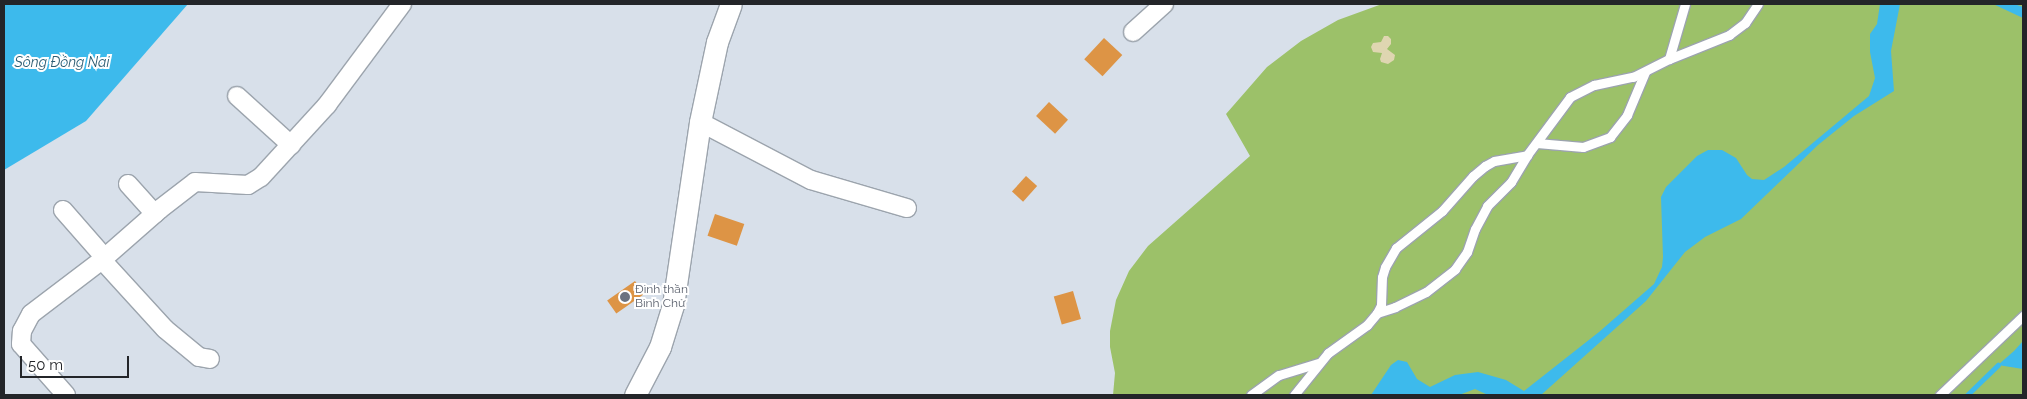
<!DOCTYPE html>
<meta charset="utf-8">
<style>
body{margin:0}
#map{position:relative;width:2027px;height:399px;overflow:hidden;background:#d8e0ea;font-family:Raleway,sans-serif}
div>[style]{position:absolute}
.green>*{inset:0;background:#9cc169}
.sand>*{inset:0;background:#dfd6b1}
.water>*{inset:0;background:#3dbaec}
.stream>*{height:4.5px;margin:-2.25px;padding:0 2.25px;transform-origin:2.25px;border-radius:2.25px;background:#3dbaec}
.building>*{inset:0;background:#dd9445;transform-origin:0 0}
.roads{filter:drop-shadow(1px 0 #9ca4ad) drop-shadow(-1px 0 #9ca4ad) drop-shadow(0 1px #9ca4ad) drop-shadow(0 -1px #9ca4ad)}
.service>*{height:9px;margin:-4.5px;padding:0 4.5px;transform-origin:4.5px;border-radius:4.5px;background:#fff}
.minor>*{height:18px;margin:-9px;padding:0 9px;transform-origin:9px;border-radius:9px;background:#fff}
.tertiary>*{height:21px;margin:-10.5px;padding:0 10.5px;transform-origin:10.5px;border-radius:10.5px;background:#fff}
.dots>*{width:14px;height:14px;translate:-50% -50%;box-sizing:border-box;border:2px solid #fff;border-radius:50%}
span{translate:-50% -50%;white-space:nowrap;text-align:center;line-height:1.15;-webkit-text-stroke:4px #fff;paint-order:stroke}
.worship-label{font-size:12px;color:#5b616d}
.left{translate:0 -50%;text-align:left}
.water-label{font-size:14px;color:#2d5d73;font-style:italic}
.frame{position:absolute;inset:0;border:5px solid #232529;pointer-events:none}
.scale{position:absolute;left:20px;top:356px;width:109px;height:22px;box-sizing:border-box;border:2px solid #232529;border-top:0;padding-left:6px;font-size:15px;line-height:18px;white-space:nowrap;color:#232529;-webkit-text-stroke:4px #fff;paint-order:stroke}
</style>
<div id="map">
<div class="green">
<i style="clip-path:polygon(1382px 4px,2023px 4px,2023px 395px,1113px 395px,1115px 373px,1110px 347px,1110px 331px,1116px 300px,1129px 271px,1148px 246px,1250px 156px,1226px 114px,1267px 67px,1301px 41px,1338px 20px)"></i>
</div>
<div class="sand">
<i style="clip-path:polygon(1384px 36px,1388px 36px,1391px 39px,1391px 44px,1387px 49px,1395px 55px,1394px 60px,1388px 64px,1381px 62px,1380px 59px,1382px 53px,1373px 52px,1371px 47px,1373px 43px,1381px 42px)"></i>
</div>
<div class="water">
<i style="clip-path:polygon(4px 4px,188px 4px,86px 121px,4px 170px)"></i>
<i style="clip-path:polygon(1880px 4px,1900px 4px,1891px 51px,1894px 91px,1854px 116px,1818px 145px,1741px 219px,1705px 237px,1685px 252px,1646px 301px,1541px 395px,1488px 395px,1475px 389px,1459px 395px,1371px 395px,1391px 365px,1398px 360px,1407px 362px,1417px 379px,1430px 387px,1455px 375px,1478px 372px,1506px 380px,1524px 391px,1599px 332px,1654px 284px,1662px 267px,1663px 257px,1661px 197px,1666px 187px,1697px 156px,1708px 150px,1722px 150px,1736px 158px,1747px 175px,1752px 179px,1764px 180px,1784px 167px,1869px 96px,1875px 78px,1870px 52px,1870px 34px,1877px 24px)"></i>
<i style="clip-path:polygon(1993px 4px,2014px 4px,2023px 7px,2023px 18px)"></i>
<i style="clip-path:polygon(2023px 341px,2023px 369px,1998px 365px,2014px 351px)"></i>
</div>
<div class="stream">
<i style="left:1967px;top:395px;width:43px;rotate:-44.1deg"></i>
</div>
<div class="building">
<i style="left:1104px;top:38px;width:25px;height:29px;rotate:43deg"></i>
<i style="left:1049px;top:102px;width:26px;height:19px;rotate:43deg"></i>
<i style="left:1026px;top:176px;width:15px;height:21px;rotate:42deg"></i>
<i style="left:715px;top:214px;width:31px;height:23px;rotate:19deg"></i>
<i style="left:635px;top:281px;width:16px;height:34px;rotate:55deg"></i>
<i style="left:1073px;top:291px;width:29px;height:20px;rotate:74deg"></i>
</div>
<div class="roads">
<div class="service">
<i style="left:1669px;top:59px;width:57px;rotate:-73.8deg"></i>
<i style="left:1537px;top:143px;width:46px;rotate:5deg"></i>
<i style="left:1583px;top:147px;width:29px;rotate:-20deg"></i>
<i style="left:1610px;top:137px;width:28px;rotate:-52deg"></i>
<i style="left:1627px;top:115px;width:47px;rotate:-67.3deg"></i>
<i style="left:1377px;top:313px;width:19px;rotate:-18deg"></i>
<i style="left:1395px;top:307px;width:34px;rotate:-26deg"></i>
<i style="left:1426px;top:292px;width:37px;rotate:-38deg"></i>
<i style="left:1455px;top:269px;width:21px;rotate:-55deg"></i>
<i style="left:1467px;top:252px;width:24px;rotate:-71deg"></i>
<i style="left:1475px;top:229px;width:26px;rotate:-62deg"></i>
<i style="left:1487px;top:206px;width:34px;rotate:-45deg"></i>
<i style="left:1511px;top:182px;width:31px;rotate:-59deg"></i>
<i style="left:1527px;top:155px;width:72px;rotate:-53.4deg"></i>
<i style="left:1570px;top:97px;width:27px;rotate:-27deg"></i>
<i style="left:1594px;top:85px;width:40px;rotate:-12deg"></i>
<i style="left:1633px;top:77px;width:40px;rotate:-26.6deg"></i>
<i style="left:1669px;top:59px;width:65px;rotate:-21.8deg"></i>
<i style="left:1729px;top:35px;width:20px;rotate:-37deg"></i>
<i style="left:1745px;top:23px;width:23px;rotate:-56deg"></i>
<i style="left:1251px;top:395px;width:34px;rotate:-36deg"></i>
<i style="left:1279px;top:375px;width:41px;rotate:-17.1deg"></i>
<i style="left:1294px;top:395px;width:54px;rotate:-51deg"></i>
<i style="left:1328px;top:353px;width:48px;rotate:-35.7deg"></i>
<i style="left:1367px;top:325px;width:16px;rotate:-50deg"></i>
<i style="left:1377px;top:313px;width:9px;rotate:-63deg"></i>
<i style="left:1381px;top:305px;width:28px;rotate:-88deg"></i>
<i style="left:1382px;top:277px;width:10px;rotate:-73deg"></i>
<i style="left:1385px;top:267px;width:22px;rotate:-60deg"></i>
<i style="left:1396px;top:248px;width:59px;rotate:-38.8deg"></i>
<i style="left:1442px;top:211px;width:47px;rotate:-48.5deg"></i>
<i style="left:1473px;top:176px;width:16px;rotate:-40deg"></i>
<i style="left:1485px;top:166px;width:10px;rotate:-29deg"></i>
<i style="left:1494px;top:161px;width:34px;rotate:-10deg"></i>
<i style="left:1940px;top:395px;width:115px;rotate:-43.6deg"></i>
</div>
<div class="minor">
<i style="left:1133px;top:32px;width:42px;rotate:-42.1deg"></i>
<i style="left:237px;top:96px;width:73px;rotate:42.2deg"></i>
<i style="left:700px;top:122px;width:125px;rotate:27.6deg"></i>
<i style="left:811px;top:180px;width:100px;rotate:16.3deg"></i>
<i style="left:128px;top:184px;width:40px;rotate:48deg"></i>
<i style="left:63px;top:210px;width:64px;rotate:48.8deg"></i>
<i style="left:102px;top:260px;width:93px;rotate:47.6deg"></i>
<i style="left:165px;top:329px;width:44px;rotate:39.5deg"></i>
<i style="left:199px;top:357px;width:11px;rotate:10deg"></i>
<i style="left:66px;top:395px;width:68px;rotate:-131.4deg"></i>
<i style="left:21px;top:344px;width:13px;rotate:-86deg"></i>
<i style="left:22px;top:331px;width:19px;rotate:-62deg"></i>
<i style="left:31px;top:314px;width:89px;rotate:-37.3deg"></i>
<i style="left:102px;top:260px;width:77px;rotate:-41.3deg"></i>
<i style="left:160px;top:209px;width:44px;rotate:-37.6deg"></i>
<i style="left:195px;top:182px;width:53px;rotate:3.2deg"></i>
<i style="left:248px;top:185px;width:15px;rotate:-32deg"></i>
<i style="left:261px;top:177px;width:98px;rotate:-47.5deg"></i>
<i style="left:327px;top:105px;width:126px;rotate:-53.4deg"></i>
</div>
<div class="tertiary">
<i style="left:635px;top:395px;width:54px;rotate:-62.5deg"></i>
<i style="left:660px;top:347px;width:44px;rotate:-72.8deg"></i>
<i style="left:673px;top:305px;width:185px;rotate:-81.6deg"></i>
<i style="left:700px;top:122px;width:82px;rotate:-78deg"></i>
<i style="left:717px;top:42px;width:40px;rotate:-69.8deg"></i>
</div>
</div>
<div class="dots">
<i style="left:625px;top:297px;background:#6b7280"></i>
</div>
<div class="worship-label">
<span class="left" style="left:635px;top:297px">Đình thần<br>Bình Chử</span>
</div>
<div class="water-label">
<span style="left:62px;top:62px">Sông Đồng Nai</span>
</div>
<div class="frame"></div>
<div class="scale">50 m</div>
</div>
